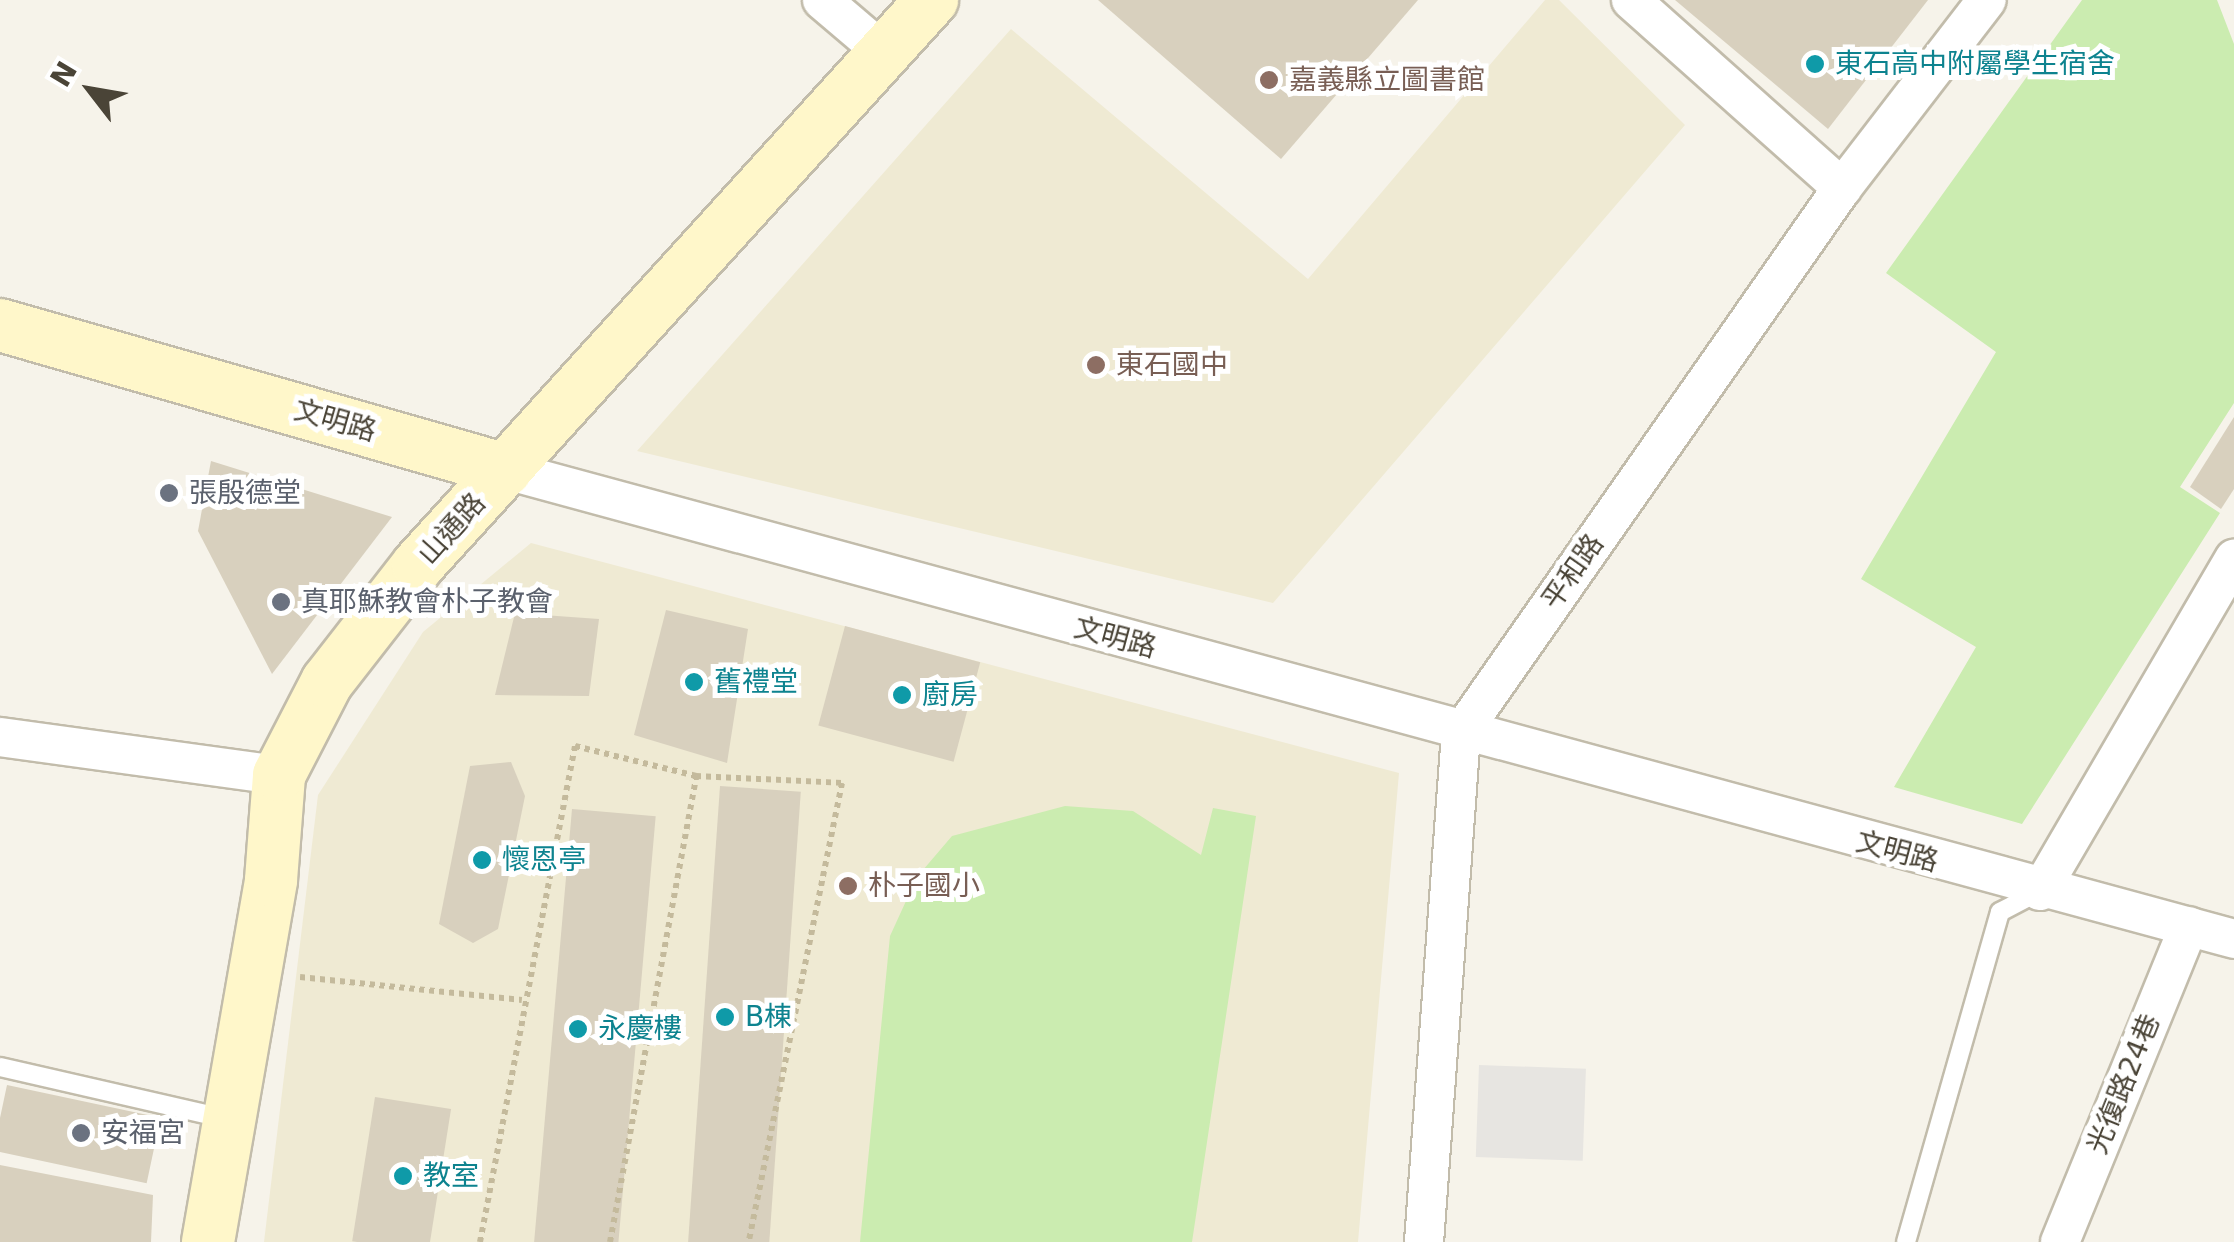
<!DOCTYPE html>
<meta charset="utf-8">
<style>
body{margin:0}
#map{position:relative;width:2234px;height:1242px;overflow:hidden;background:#f6f3ea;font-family:"DejaVu Sans","Noto Sans TC",sans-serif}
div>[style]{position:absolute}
.education>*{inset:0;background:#efead3}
.green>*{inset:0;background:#cbecb0}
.parking>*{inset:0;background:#e7e5e1;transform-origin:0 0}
.building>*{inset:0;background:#d8d0be;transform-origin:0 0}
.path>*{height:6px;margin-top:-3px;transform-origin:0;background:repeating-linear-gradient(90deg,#c4ba9c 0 5px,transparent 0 10px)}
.roads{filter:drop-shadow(2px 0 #c2bcab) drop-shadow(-2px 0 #c2bcab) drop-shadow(0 2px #c2bcab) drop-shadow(0 -2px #c2bcab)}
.lane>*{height:18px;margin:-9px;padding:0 9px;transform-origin:9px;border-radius:9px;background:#fff}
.street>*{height:38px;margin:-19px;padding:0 19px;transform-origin:19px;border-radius:19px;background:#fff}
.secondary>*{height:52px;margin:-26px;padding:0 26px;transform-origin:26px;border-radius:26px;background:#fff7ca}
.dots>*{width:28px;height:28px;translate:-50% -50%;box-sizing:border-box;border:5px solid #fff;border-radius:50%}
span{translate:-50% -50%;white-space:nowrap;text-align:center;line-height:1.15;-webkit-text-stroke:10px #fff;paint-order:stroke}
.culture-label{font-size:28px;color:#0d838f}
.left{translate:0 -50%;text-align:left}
.education-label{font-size:28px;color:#785e54}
.street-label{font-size:28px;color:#4a4437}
.worship-label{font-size:28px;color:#5b616d}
.north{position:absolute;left:40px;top:40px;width:100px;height:100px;-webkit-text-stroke:8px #fff;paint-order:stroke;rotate:301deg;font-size:28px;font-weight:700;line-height:40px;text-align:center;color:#4a4437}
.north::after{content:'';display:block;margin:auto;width:35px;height:45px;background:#4a4437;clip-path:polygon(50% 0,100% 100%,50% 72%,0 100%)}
</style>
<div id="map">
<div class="education">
<i style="clip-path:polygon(1545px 0,1559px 0,1685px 125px,1273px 603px,637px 451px,1011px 29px,1308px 279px)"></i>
<i style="clip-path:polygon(531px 543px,1399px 773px,1358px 1242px,264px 1242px,318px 795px,423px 632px)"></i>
</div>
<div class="green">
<i style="clip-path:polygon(2082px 0,2217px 0,2234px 44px,2234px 403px,2180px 487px,2220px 513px,2022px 824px,1894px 787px,1976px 647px,1861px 579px,1996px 352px,1886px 273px)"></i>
<i style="clip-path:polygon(1065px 806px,1133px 811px,1201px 855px,1213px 808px,1256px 816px,1192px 1242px,860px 1242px,890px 936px,917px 877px,952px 836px)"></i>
</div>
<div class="parking">
<i style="left:1479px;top:1065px;width:107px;height:92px;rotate:2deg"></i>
</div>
<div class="building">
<i style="clip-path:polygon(1098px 0,1418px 0,1281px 159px)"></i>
<i style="clip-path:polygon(1675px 0,1928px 0,1828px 129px)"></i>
<i style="clip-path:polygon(2234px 417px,2234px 489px,2221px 509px,2190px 487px)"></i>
<i style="clip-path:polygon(211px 461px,392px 517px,272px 674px,198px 531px)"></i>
<i style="clip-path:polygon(666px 610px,748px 629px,727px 763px,634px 735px)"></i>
<i style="clip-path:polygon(515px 613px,599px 619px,589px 696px,495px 695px)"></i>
<i style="left:845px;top:626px;width:140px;height:103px;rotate:15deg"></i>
<i style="clip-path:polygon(511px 762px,525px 796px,498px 929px,473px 943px,439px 924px,470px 766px)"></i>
<i style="left:720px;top:786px;width:81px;height:461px;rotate:4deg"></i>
<i style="left:572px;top:809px;width:84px;height:439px;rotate:5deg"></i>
<i style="left:7px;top:1085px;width:157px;height:67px;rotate:12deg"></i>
<i style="left:375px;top:1097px;width:77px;height:146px;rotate:9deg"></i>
<i style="clip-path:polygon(0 1165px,153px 1195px,151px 1242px,0 1242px)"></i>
</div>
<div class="path">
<i style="left:300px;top:977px;width:223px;rotate:5.9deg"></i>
<i style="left:480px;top:1242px;width:505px;rotate:-79.16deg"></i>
<i style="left:575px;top:746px;width:125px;rotate:13.9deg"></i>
<i style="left:696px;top:776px;width:146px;rotate:2.7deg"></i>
<i style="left:842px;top:783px;width:468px;rotate:101.5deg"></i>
<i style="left:610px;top:1242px;width:474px;rotate:-79.5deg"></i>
</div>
<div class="roads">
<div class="lane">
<i style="left:0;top:1067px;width:229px;rotate:12.9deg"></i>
<i style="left:1906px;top:1242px;width:343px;rotate:-74.1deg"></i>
<i style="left:2000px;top:912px;width:45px;rotate:-27.7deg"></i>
</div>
<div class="street">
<i style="left:822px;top:0;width:88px;rotate:40.4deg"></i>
<i style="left:1631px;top:0;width:283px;rotate:41.7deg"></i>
<i style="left:506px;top:470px;width:1791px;rotate:15.18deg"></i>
<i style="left:0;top:737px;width:282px;rotate:7.8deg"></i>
<i style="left:2040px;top:891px;width:385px;rotate:-59.7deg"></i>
<i style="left:1424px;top:1242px;width:510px;rotate:-85.84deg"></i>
<i style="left:1461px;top:733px;width:665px;rotate:-55.04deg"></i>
<i style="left:1842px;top:188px;width:237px;rotate:-52.4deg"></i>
<i style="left:2060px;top:1242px;width:341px;rotate:-67.8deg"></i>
</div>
<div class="secondary">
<i style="left:0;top:325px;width:526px;rotate:15.99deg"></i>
<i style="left:208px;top:1242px;width:367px;rotate:-80.1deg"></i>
<i style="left:271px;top:880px;width:105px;rotate:-85.6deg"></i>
<i style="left:279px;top:775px;width:105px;rotate:-62.7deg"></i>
<i style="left:327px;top:682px;width:148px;rotate:-52.1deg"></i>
<i style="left:418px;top:565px;width:764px;rotate:-47.71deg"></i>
</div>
</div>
<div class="dots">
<i style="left:1815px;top:64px;background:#0f9aa8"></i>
<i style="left:1269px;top:80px;background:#8d6e63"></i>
<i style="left:1096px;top:365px;background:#8d6e63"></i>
<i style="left:169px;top:493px;background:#6b7280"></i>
<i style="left:281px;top:602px;background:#6b7280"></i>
<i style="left:694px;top:682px;background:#0f9aa8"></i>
<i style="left:902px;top:695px;background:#0f9aa8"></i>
<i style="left:482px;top:860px;background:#0f9aa8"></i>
<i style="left:848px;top:886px;background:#8d6e63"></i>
<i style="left:725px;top:1017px;background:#0f9aa8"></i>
<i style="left:578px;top:1029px;background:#0f9aa8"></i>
<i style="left:81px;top:1133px;background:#6b7280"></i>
<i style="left:403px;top:1176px;background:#0f9aa8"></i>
</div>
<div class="culture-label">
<span class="left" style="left:1835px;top:64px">東石高中附屬學生宿舍</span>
<span class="left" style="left:714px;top:682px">舊禮堂</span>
<span class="left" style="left:922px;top:695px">廚房</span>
<span class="left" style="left:502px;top:860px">懷恩亭</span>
<span class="left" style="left:745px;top:1017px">B棟</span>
<span class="left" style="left:598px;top:1029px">永慶樓</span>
<span class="left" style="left:423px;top:1176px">教室</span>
</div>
<div class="education-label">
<span class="left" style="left:1289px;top:80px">嘉義縣立圖書館</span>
<span class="left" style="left:1116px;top:365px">東石國中</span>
<span class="left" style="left:868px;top:886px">朴子國小</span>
</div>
<div class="street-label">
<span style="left:335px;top:421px;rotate:16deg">文明路</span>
<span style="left:452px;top:529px;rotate:-48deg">山通路</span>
<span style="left:1573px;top:572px;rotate:-55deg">平和路</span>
<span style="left:1115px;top:638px;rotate:15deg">文明路</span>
<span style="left:1897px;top:852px;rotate:15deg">文明路</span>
<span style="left:2124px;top:1084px;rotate:-68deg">光復路24巷</span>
</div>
<div class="worship-label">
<span class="left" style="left:189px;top:493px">張殷德堂</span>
<span class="left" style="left:301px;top:602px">真耶穌教會朴子教會</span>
<span class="left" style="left:101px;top:1133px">安福宮</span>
</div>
<div class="north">N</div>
</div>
